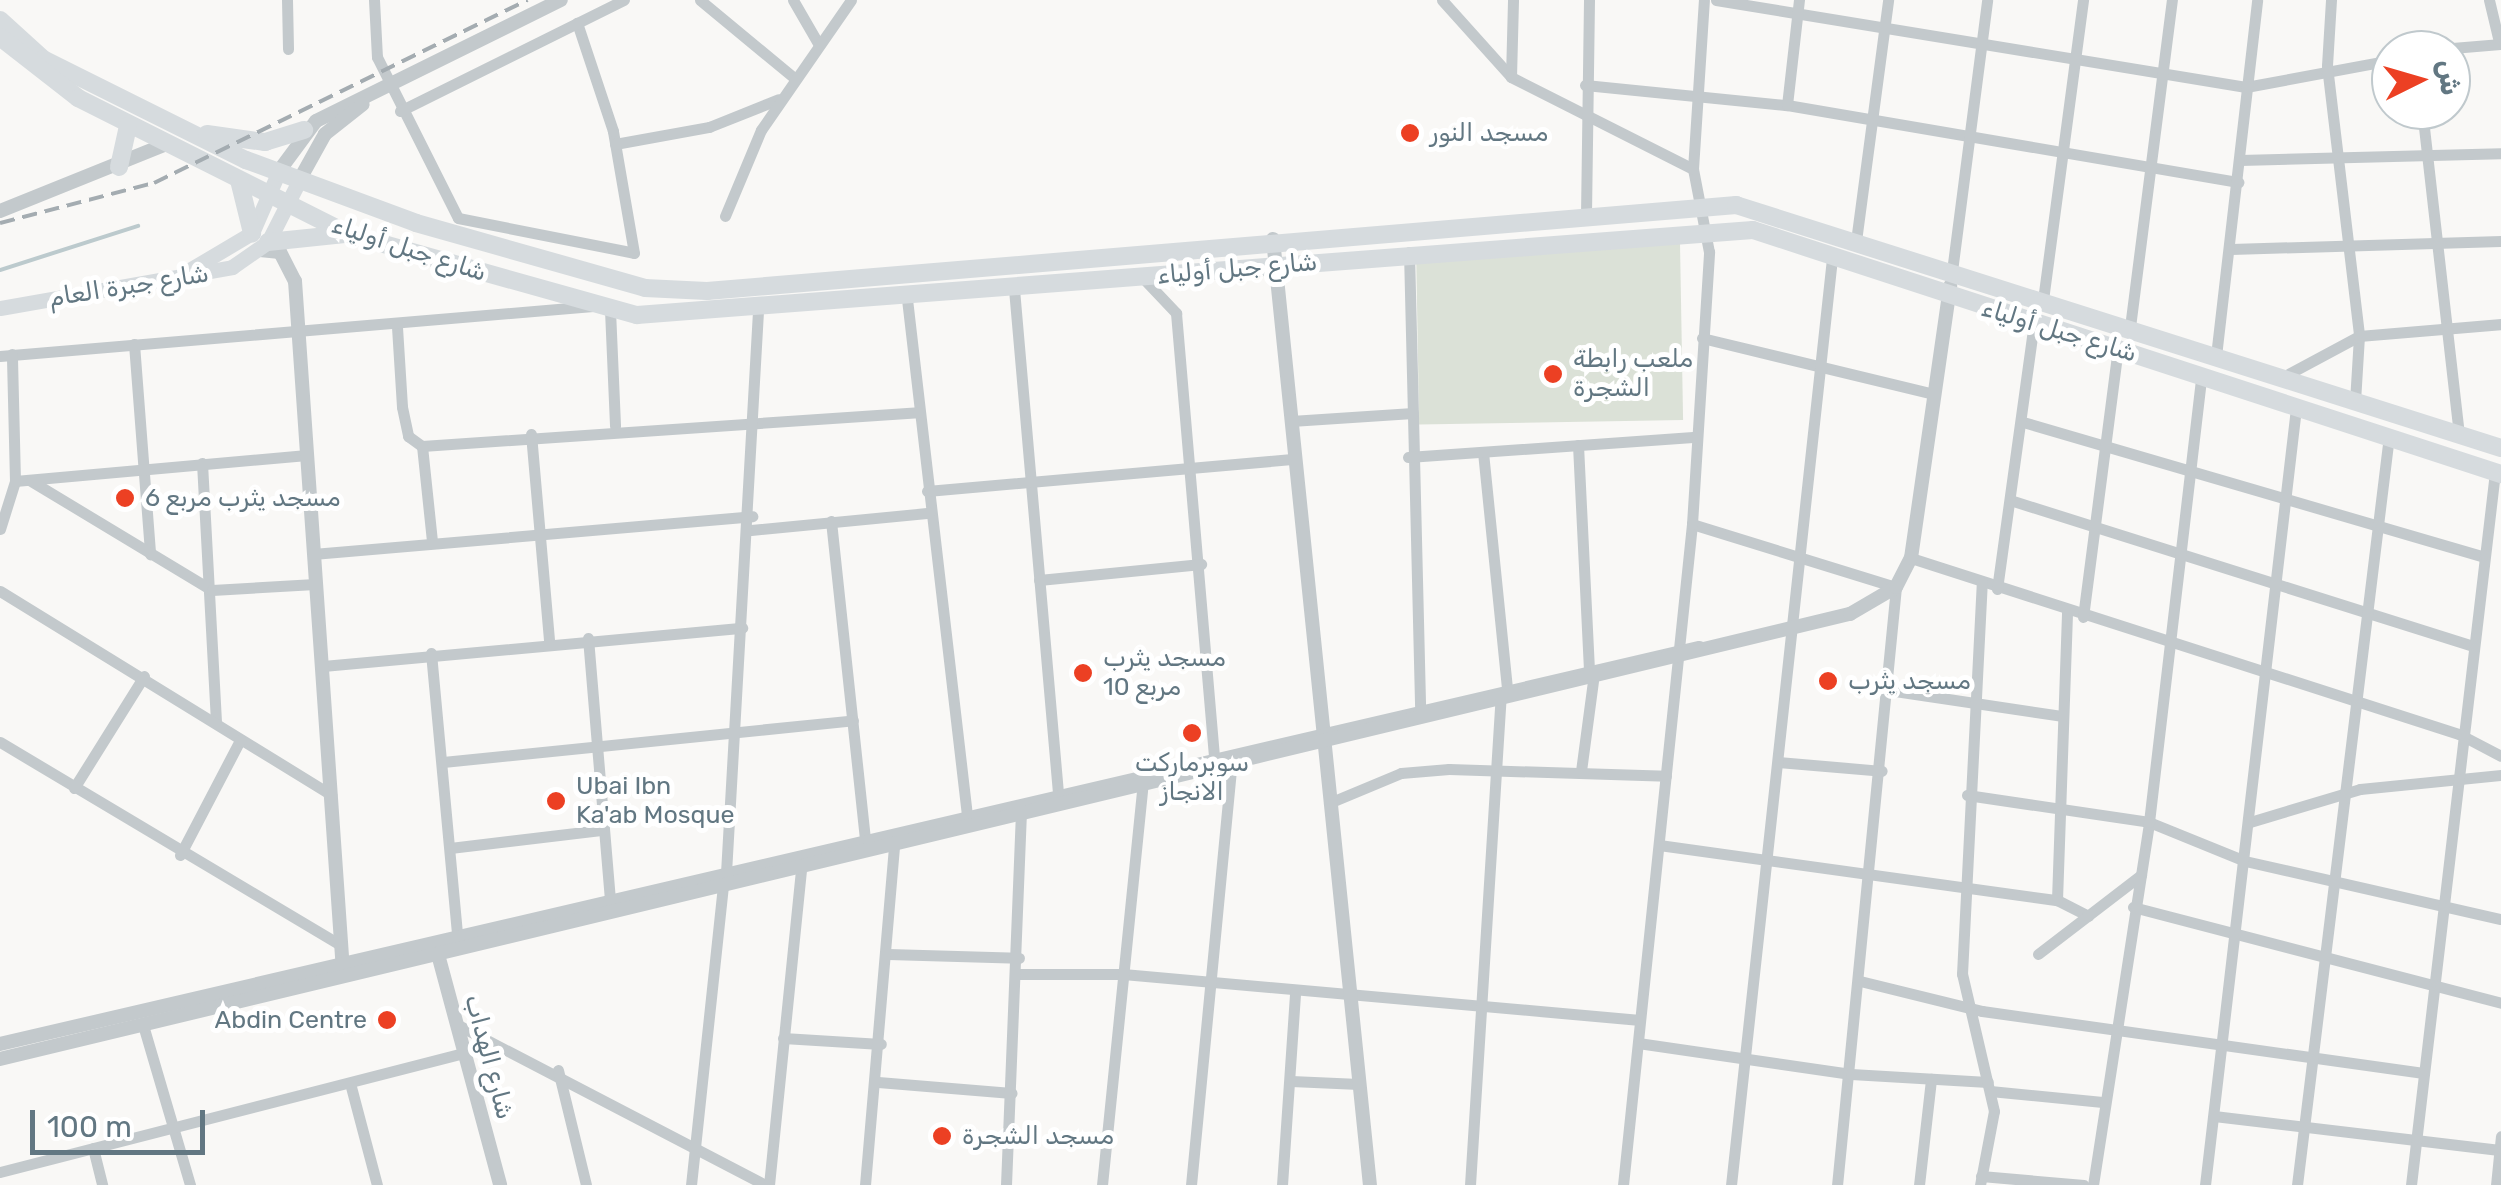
<!DOCTYPE html>
<meta charset="utf-8">
<style>
body{margin:0}
#map{position:relative;width:2501px;height:1185px;overflow:hidden;background:#f9f8f6;font-family:Rubik,"Noto Sans Arabic",sans-serif}
div>[style]{position:absolute}
.green>*{inset:0;background:#dbe1d7;transform-origin:0 0}
.stream>*{height:4px;margin:-2px;padding:0 2px;transform-origin:2px;border-radius:2px;background:#bccacd}
.minor>*{height:11px;margin:-5.5px;padding:0 5.5px;transform-origin:5.5px;border-radius:5.5px;background:#c3c9cc}
.tertiary>*{height:14px;margin:-7px;padding:0 7px;transform-origin:7px;border-radius:7px;background:#c3c9cc}
.secondary>*{height:15px;margin:-7.5px;padding:0 7.5px;transform-origin:7.5px;border-radius:7.5px;background:#d6dbde}
.primary>*{height:18px;margin:-9px;padding:0 9px;transform-origin:9px;border-radius:9px;background:#d6dbde}
.rail>*{height:4px;margin-top:-2px;transform-origin:0;background:repeating-linear-gradient(90deg,#a4acb1 0 15px,transparent 0 23px)}
.dots>*{width:28px;height:28px;translate:-50% -50%;box-sizing:border-box;border:5px solid #fff;border-radius:50%}
span{translate:-50% -50%;white-space:nowrap;text-align:center;line-height:1.15;-webkit-text-stroke:10px #fff;paint-order:stroke}
.poi-label{font-size:25px;color:#627782}
.left{translate:0 -50%;text-align:left}
.right{translate:-100% -50%;text-align:right}
.street-label{font-size:25px;color:#627782}
.north{position:absolute;left:2371px;top:30px;width:100px;height:100px;box-sizing:border-box;background:#fff;border:2px solid #c0c9cd;border-radius:50%;rotate:85deg;font-size:28px;font-weight:700;line-height:40px;text-align:center;color:#627782}
.north::after{content:'';display:block;margin:auto;width:35px;height:45px;background:#ec4023;clip-path:polygon(50% 0,100% 100%,50% 72%,0 100%)}
.scale{position:absolute;left:30px;top:1110px;width:175px;height:45px;box-sizing:border-box;border:5px solid #627782;border-top:0;padding-left:12px;font-size:30px;line-height:35px;white-space:nowrap;color:#627782;-webkit-text-stroke:8px #fff;paint-order:stroke}
</style>
<div id="map">
<div class="green">
<i style="left:1680px;top:243px;width:177px;height:264px;rotate:89deg"></i>
</div>
<div class="stream">
<i style="left:0;top:270px;width:145px;rotate:-17.7deg"></i>
</div>
<div class="minor">
<i style="left:287px;top:0;width:49px;rotate:88.8deg"></i>
<i style="left:374px;top:0;width:57px;rotate:87deg"></i>
<i style="left:377px;top:57px;width:180px;rotate:63.3deg"></i>
<i style="left:458px;top:218px;width:179px;rotate:11.2deg"></i>
<i style="left:634px;top:253px;width:124px;rotate:-99.8deg"></i>
<i style="left:613px;top:131px;width:114px;rotate:-108.4deg"></i>
<i style="left:700px;top:0;width:121px;rotate:39.6deg"></i>
<i style="left:793px;top:0;width:52px;rotate:60deg"></i>
<i style="left:1442px;top:0;width:103px;rotate:48.1deg"></i>
<i style="left:1511px;top:77px;width:204px;rotate:26.8deg"></i>
<i style="left:1716px;top:0;width:537px;rotate:9.32deg"></i>
<i style="left:2246px;top:87px;width:147px;rotate:-10.5deg"></i>
<i style="left:2331px;top:0;width:66px;rotate:93.5deg"></i>
<i style="left:2327px;top:66px;width:272px;rotate:83.2deg"></i>
<i style="left:2359px;top:336px;width:65px;rotate:93.5deg"></i>
<i style="left:2489px;top:0;width:43px;rotate:76.6deg"></i>
<i style="left:2428px;top:50px;width:73px;rotate:-4.7deg"></i>
<i style="left:1511px;top:77px;width:77px;rotate:-88.5deg"></i>
<i style="left:1585px;top:85px;width:203px;rotate:5.7deg"></i>
<i style="left:1787px;top:105px;width:458px;rotate:9.7deg"></i>
<i style="left:1787px;top:105px;width:106px;rotate:-83.5deg"></i>
<i style="left:2422px;top:110px;width:327px;rotate:83.5deg"></i>
<i style="left:400px;top:111px;width:250px;rotate:-26.4deg"></i>
<i style="left:615px;top:144px;width:96px;rotate:-10.3deg"></i>
<i style="left:709px;top:127px;width:75px;rotate:-21.8deg"></i>
<i style="left:2240px;top:160px;width:261px;rotate:-1.5deg"></i>
<i style="left:1586px;top:215px;width:215px;rotate:-89.2deg"></i>
<i style="left:725px;top:216px;width:93px;rotate:-67.3deg"></i>
<i style="left:761px;top:130px;width:158px;rotate:-55.3deg"></i>
<i style="left:1856px;top:241px;width:243px;rotate:-82.4deg"></i>
<i style="left:2231px;top:249px;width:270px;rotate:-1.7deg"></i>
<i style="left:1409px;top:252px;width:456px;rotate:88.6deg"></i>
<i style="left:1952px;top:271px;width:273px;rotate:-82.6deg"></i>
<i style="left:1142px;top:277px;width:50px;rotate:46.6deg"></i>
<i style="left:1176px;top:313px;width:446px;rotate:85.1deg"></i>
<i style="left:1014px;top:289px;width:506px;rotate:85.01deg"></i>
<i style="left:907px;top:299px;width:519px;rotate:83.37deg"></i>
<i style="left:2043px;top:300px;width:303px;rotate:-82.4deg"></i>
<i style="left:610px;top:310px;width:116px;rotate:87.5deg"></i>
<i style="left:397px;top:327px;width:80px;rotate:86.4deg"></i>
<i style="left:402px;top:407px;width:30px;rotate:78deg"></i>
<i style="left:408px;top:436px;width:17px;rotate:36deg"></i>
<i style="left:422px;top:446px;width:497px;rotate:-3.9deg"></i>
<i style="left:2130px;top:327px;width:330px;rotate:-82.7deg"></i>
<i style="left:1702px;top:338px;width:239px;rotate:13.6deg"></i>
<i style="left:134px;top:344px;width:211px;rotate:85.6deg"></i>
<i style="left:0;top:356px;width:595px;rotate:-4.82deg"></i>
<i style="left:2216px;top:356px;width:358px;rotate:-83.4deg"></i>
<i style="left:2281px;top:378px;width:89px;rotate:-28.3deg"></i>
<i style="left:2359px;top:336px;width:143px;rotate:-4.8deg"></i>
<i style="left:1291px;top:421px;width:122px;rotate:-3.8deg"></i>
<i style="left:2023px;top:422px;width:477px;rotate:16.3deg"></i>
<i style="left:531px;top:434px;width:208px;rotate:85deg"></i>
<i style="left:1578px;top:445px;width:223px;rotate:87.2deg"></i>
<i style="left:422px;top:446px;width:96px;rotate:84deg"></i>
<i style="left:1483px;top:452px;width:236px;rotate:84.2deg"></i>
<i style="left:1408px;top:457px;width:289px;rotate:-4deg"></i>
<i style="left:202px;top:463px;width:260px;rotate:86.9deg"></i>
<i style="left:15px;top:481px;width:293px;rotate:-5.1deg"></i>
<i style="left:31px;top:481px;width:211px;rotate:31.1deg"></i>
<i style="left:212px;top:590px;width:103px;rotate:-3.3deg"></i>
<i style="left:927px;top:491px;width:369px;rotate:-5deg"></i>
<i style="left:2010px;top:500px;width:483px;rotate:17.5deg"></i>
<i style="left:831px;top:521px;width:319px;rotate:83.9deg"></i>
<i style="left:1692px;top:524px;width:214px;rotate:17.2deg"></i>
<i style="left:1896px;top:587px;width:601px;rotate:95.63deg"></i>
<i style="left:0;top:529px;width:50px;rotate:-72.6deg"></i>
<i style="left:15px;top:481px;width:127px;rotate:-91.4deg"></i>
<i style="left:751px;top:530px;width:179px;rotate:-5.5deg"></i>
<i style="left:313px;top:554px;width:441px;rotate:-4.9deg"></i>
<i style="left:1911px;top:558px;width:576px;rotate:17.81deg"></i>
<i style="left:2459px;top:734px;width:47px;rotate:27.6deg"></i>
<i style="left:1039px;top:580px;width:163px;rotate:-5.6deg"></i>
<i style="left:1997px;top:589px;width:269px;rotate:-82.1deg"></i>
<i style="left:0;top:591px;width:389px;rotate:31.6deg"></i>
<i style="left:2083px;top:617px;width:270px;rotate:-82.6deg"></i>
<i style="left:588px;top:638px;width:263px;rotate:85.2deg"></i>
<i style="left:431px;top:653px;width:290px;rotate:84.7deg"></i>
<i style="left:323px;top:666px;width:421px;rotate:-5.2deg"></i>
<i style="left:1888px;top:690px;width:177px;rotate:8.5deg"></i>
<i style="left:0;top:742px;width:396px;rotate:30.8deg"></i>
<i style="left:443px;top:762px;width:412px;rotate:-5.8deg"></i>
<i style="left:1778px;top:762px;width:104px;rotate:4.9deg"></i>
<i style="left:1581px;top:771px;width:91px;rotate:-82.4deg"></i>
<i style="left:74px;top:788px;width:132px;rotate:-58deg"></i>
<i style="left:1967px;top:795px;width:184px;rotate:8.4deg"></i>
<i style="left:2149px;top:822px;width:104px;rotate:22.1deg"></i>
<i style="left:2245px;top:861px;width:262px;rotate:12.8deg"></i>
<i style="left:1329px;top:803px;width:78px;rotate:-22.6deg"></i>
<i style="left:1401px;top:773px;width:48px;rotate:-4.8deg"></i>
<i style="left:1449px;top:769px;width:217px;rotate:1.8deg"></i>
<i style="left:2250px;top:822px;width:115px;rotate:-16.7deg"></i>
<i style="left:2360px;top:789px;width:142px;rotate:-5.7deg"></i>
<i style="left:1659px;top:845px;width:402px;rotate:7.9deg"></i>
<i style="left:2057px;top:900px;width:35px;rotate:27deg"></i>
<i style="left:450px;top:848px;width:152px;rotate:-6.8deg"></i>
<i style="left:180px;top:855px;width:130px;rotate:-62.4deg"></i>
<i style="left:726px;top:873px;width:563px;rotate:-86.74deg"></i>
<i style="left:2057px;top:900px;width:288px;rotate:-88deg"></i>
<i style="left:2133px;top:907px;width:380px;rotate:14.6deg"></i>
<i style="left:888px;top:954px;width:131px;rotate:1.7deg"></i>
<i style="left:2038px;top:954px;width:130px;rotate:-37.5deg"></i>
<i style="left:1019px;top:974px;width:104px"></i>
<i style="left:1123px;top:974px;width:519px;rotate:5.08deg"></i>
<i style="left:1860px;top:981px;width:126px;rotate:13.8deg"></i>
<i style="left:1982px;top:1011px;width:444px;rotate:8deg"></i>
<i style="left:456px;top:1024px;width:348px;rotate:27.5deg"></i>
<i style="left:143px;top:1025px;width:167px;rotate:73.6deg"></i>
<i style="left:783px;top:1038px;width:98px;rotate:3.5deg"></i>
<i style="left:1638px;top:1043px;width:215px;rotate:8.3deg"></i>
<i style="left:1851px;top:1074px;width:137px;rotate:3.3deg"></i>
<i style="left:558px;top:1070px;width:118px;rotate:76.3deg"></i>
<i style="left:1291px;top:1081px;width:68px;rotate:2.5deg"></i>
<i style="left:878px;top:1082px;width:134px;rotate:4.7deg"></i>
<i style="left:350px;top:1083px;width:106px;rotate:75.2deg"></i>
<i style="left:1990px;top:1091px;width:113px;rotate:5.6deg"></i>
<i style="left:2214px;top:1116px;width:289px;rotate:6.8deg"></i>
<i style="left:93px;top:1148px;width:38px;rotate:76deg"></i>
<i style="left:0;top:1172px;width:478px;rotate:-14.4deg"></i>
<i style="left:1981px;top:1176px;width:103px;rotate:5deg"></i>
<i style="left:691px;top:1185px;width:300px;rotate:-83.9deg"></i>
<i style="left:769px;top:1185px;width:318px;rotate:-84.2deg"></i>
<i style="left:865px;top:1185px;width:340px;rotate:-85.1deg"></i>
<i style="left:1006px;top:1185px;width:369px;rotate:-87.7deg"></i>
<i style="left:1102px;top:1185px;width:397px;rotate:-84.2deg"></i>
<i style="left:1191px;top:1185px;width:419px;rotate:-84.5deg"></i>
<i style="left:1282px;top:1185px;width:193px;rotate:-86.1deg"></i>
<i style="left:1470px;top:1185px;width:483px;rotate:-86.4deg"></i>
<i style="left:1623px;top:1185px;width:665px;rotate:-84.04deg"></i>
<i style="left:1692px;top:524px;width:273px;rotate:-86.4deg"></i>
<i style="left:1709px;top:252px;width:85px;rotate:-100.9deg"></i>
<i style="left:1693px;top:169px;width:169px;rotate:-86.3deg"></i>
<i style="left:1731px;top:1185px;width:931px;rotate:-83.78deg"></i>
<i style="left:1919px;top:1185px;width:107px;rotate:-83.5deg"></i>
<i style="left:1980px;top:1185px;width:75px;rotate:-79.3deg"></i>
<i style="left:1994px;top:1111px;width:141px;rotate:-103.1deg"></i>
<i style="left:1962px;top:974px;width:392px;rotate:-87.1deg"></i>
<i style="left:2093px;top:1185px;width:367px;rotate:-81.2deg"></i>
<i style="left:2149px;top:822px;width:448px;rotate:-83.3deg"></i>
<i style="left:2205px;top:1185px;width:782px;rotate:-83.32deg"></i>
<i style="left:2297px;top:1185px;width:755px;rotate:-83deg"></i>
<i style="left:2411px;top:1185px;width:718px;rotate:-83.28deg"></i>
<i style="left:2496px;top:1185px;width:49px;rotate:-84.2deg"></i>
</div>
<div class="tertiary">
<i style="left:279px;top:171px;width:62px;rotate:-53.5deg"></i>
<i style="left:316px;top:121px;width:273px;rotate:-26.3deg"></i>
<i style="left:300px;top:179px;width:51px;rotate:-60.9deg"></i>
<i style="left:325px;top:134px;width:48px;rotate:-38.3deg"></i>
<i style="left:0;top:211px;width:180px;rotate:-21.9deg"></i>
<i style="left:1273px;top:239px;width:951px;rotate:84.15deg"></i>
<i style="left:260px;top:250px;width:20px;rotate:6deg"></i>
<i style="left:280px;top:252px;width:33px;rotate:63deg"></i>
<i style="left:295px;top:281px;width:692px;rotate:86.02deg"></i>
<i style="left:436px;top:947px;width:246px;rotate:74.9deg"></i>
<i style="left:0;top:1044px;width:1745px;rotate:-13.12deg"></i>
<i style="left:0;top:1059px;width:1903px;rotate:-13.53deg"></i>
<i style="left:1850px;top:614px;width:53px;rotate:-30.4deg"></i>
<i style="left:1896px;top:587px;width:33px;rotate:-63deg"></i>
<i style="left:1911px;top:558px;width:275px;rotate:-81.8deg"></i>
</div>
<div class="secondary">
<i style="left:186px;top:272px;width:77px;rotate:-30.6deg"></i>
<i style="left:252px;top:233px;width:68px;rotate:-66.5deg"></i>
<i style="left:0;top:308px;width:236px;rotate:-10deg"></i>
<i style="left:232px;top:267px;width:44px;rotate:-34.8deg"></i>
<i style="left:268px;top:242px;width:71px;rotate:-63.1deg"></i>
</div>
<div class="primary">
<i style="left:0;top:20px;width:58px;rotate:42.2deg"></i>
<i style="left:43px;top:59px;width:227px;rotate:26.5deg"></i>
<i style="left:246px;top:160px;width:181px;rotate:20.3deg"></i>
<i style="left:416px;top:223px;width:238px;rotate:15.8deg"></i>
<i style="left:645px;top:288px;width:62px;rotate:2.8deg"></i>
<i style="left:707px;top:291px;width:1033px;rotate:-4.78deg"></i>
<i style="left:1736px;top:205px;width:803px;rotate:17.62deg"></i>
<i style="left:0;top:37px;width:99px;rotate:38deg"></i>
<i style="left:78px;top:98px;width:302px;rotate:26.7deg"></i>
<i style="left:348px;top:234px;width:300px;rotate:15.7deg"></i>
<i style="left:637px;top:315px;width:1119px;rotate:-4.36deg"></i>
<i style="left:1753px;top:230px;width:787px;rotate:18.07deg"></i>
<i style="left:207px;top:134px;width:59px;rotate:7.9deg"></i>
<i style="left:265px;top:142px;width:41px;rotate:-17.1deg"></i>
<i style="left:119px;top:167px;width:42px;rotate:-77.6deg"></i>
<i style="left:239px;top:180px;width:55px;rotate:76.2deg"></i>
<i style="left:268px;top:242px;width:77px;rotate:-5.9deg"></i>
</div>
<div class="rail">
<i style="left:0;top:223px;width:159px;rotate:-14.6deg"></i>
<i style="left:154px;top:183px;width:416px;rotate:-26.1deg"></i>
</div>
<div class="dots">
<i style="left:1410px;top:133px;background:#ec4023"></i>
<i style="left:1553px;top:374px;background:#ec4023"></i>
<i style="left:125px;top:498px;background:#ec4023"></i>
<i style="left:1083px;top:673px;background:#ec4023"></i>
<i style="left:1828px;top:681px;background:#ec4023"></i>
<i style="left:1192px;top:733px;background:#ec4023"></i>
<i style="left:556px;top:801px;background:#ec4023"></i>
<i style="left:387px;top:1020px;background:#ec4023"></i>
<i style="left:942px;top:1136px;background:#ec4023"></i>
</div>
<div class="poi-label">
<span class="left" style="left:1430px;top:133px">مسجد النور</span>
<span class="left" style="left:1573px;top:374px">ملعب رابطة<br>الشجرة</span>
<span class="left" style="left:145px;top:498px">مسجد يثرب مربع 6</span>
<span class="left" style="left:1103px;top:673px">مسجد يثرب<br>مربع 10</span>
<span class="left" style="left:1848px;top:681px">مسجد يثرب</span>
<span style="left:1192px;top:778px">سوبرماركت<br>الانجاز</span>
<span class="left" style="left:576px;top:801px">Ubai Ibn<br>Ka'ab Mosque</span>
<span class="right" style="left:367px;top:1020px">Abdin Centre</span>
<span class="left" style="left:962px;top:1136px">مسجد الشجرة</span>
</div>
<div class="street-label">
<span style="left:409px;top:249px;rotate:18deg">شارع جبل أولياء</span>
<span style="left:1237px;top:269px;rotate:-5deg">شارع جبل أولياء</span>
<span style="left:129px;top:286px;rotate:-9deg">شارع جبرة العام</span>
<span style="left:2059px;top:331px;rotate:17deg">شارع جبل أولياء</span>
<span style="left:489px;top:1057px;rotate:75deg">شارع الهداب</span>
</div>
<div class="north">ش</div>
<div class="scale">100 m</div>
</div>
